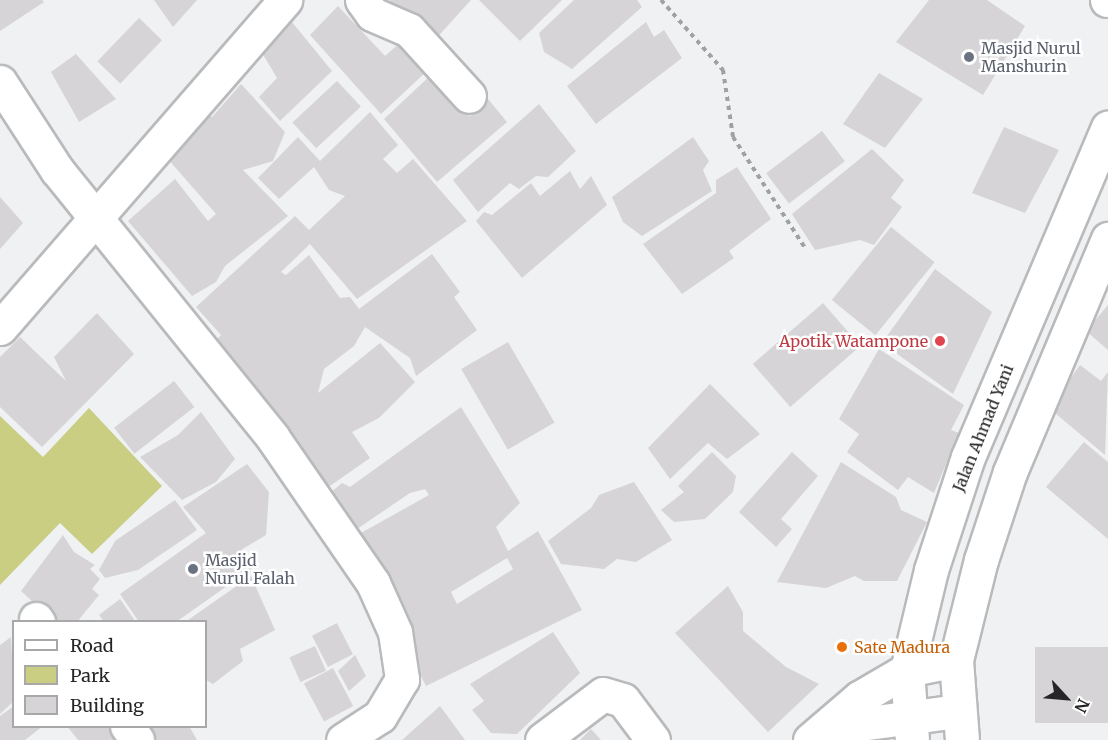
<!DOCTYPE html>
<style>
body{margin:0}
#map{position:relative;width:1108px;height:740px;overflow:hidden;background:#eff1f3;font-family:Merriweather,serif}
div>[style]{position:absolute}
.green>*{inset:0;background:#c9ce83}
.building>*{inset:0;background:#d6d4d6;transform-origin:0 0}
.path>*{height:4px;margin-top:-2px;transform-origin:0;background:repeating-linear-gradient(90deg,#a0a1a3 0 4.5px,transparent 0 9px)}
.roads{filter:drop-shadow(2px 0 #b8babc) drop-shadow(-2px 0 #b8babc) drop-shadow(0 2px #b8babc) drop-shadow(0 -2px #b8babc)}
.minor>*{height:33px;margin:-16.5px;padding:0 16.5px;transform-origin:16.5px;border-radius:16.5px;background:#fff}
.major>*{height:33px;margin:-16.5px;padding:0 16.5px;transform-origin:16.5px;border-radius:16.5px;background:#fff}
.dots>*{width:16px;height:16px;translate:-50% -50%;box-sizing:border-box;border:3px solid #fff;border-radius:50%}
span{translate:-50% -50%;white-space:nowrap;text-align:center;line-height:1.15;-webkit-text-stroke:5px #fff;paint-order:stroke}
.worship-label{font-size:16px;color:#5b616d}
.left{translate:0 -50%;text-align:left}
.health-label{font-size:16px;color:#be3a42}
.right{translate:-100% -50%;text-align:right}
.street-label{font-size:16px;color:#262627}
.food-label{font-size:16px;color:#c56008}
.legend{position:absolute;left:12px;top:620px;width:195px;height:108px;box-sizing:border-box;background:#fff;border:2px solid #a8a8a9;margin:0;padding:8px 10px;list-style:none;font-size:18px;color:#262627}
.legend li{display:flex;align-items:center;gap:12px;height:30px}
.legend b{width:30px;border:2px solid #a8a8a9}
.north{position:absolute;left:1036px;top:668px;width:60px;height:60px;-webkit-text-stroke:4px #fff;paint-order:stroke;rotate:116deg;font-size:16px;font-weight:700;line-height:24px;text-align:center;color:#262627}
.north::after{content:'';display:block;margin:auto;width:21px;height:27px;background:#262627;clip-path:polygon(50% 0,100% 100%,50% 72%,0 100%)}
</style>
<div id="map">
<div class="green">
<i style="clip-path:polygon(89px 408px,162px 486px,92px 554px,60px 523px,0 585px,0 416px,43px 457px)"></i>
</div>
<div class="building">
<i style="clip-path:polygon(0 0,42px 0,44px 2px,0 31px)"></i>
<i style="clip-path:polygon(154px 0,197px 0,173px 27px)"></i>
<i style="clip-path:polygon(389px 0,471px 0,432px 43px)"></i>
<i style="clip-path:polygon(479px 0,562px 0,520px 41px)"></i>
<i style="clip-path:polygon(574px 0,637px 0,642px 7px,572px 69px,544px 52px,539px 33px)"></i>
<i style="clip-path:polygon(929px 0,987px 0,1025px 26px,983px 95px,896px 42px)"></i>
<i style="clip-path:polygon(338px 6px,385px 56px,403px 40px,427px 71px,381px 114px,310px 35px)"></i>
<i style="left:139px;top:18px;width:32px;height:60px;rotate:44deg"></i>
<i style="clip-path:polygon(292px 22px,332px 71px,280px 121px,259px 97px,277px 78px,261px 51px)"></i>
<i style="clip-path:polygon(646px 22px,654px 37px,664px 30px,682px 58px,596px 124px,567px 86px)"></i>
<i style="clip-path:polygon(76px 54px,116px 99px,79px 122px,51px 72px)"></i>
<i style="clip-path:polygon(879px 73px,923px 99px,885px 148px,843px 124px)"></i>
<i style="clip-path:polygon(432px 74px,470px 116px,488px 99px,507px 122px,437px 182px,384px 119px)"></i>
<i style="left:337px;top:81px;width:35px;height:61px;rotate:47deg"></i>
<i style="clip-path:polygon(241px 84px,285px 132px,273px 161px,243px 170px,288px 216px,225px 266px,216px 282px,192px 296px,128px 221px,175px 179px,208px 221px,216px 214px,160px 150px,199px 106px,212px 117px)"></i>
<i style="clip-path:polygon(539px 104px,576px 151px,548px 177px,536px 176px,519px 189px,510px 183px,478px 212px,453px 180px)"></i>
<i style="clip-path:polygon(370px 112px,398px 145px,383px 159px,397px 173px,413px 159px,467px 221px,357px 299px,310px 244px,281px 272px,286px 275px,309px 255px,340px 298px,350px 297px,359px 309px,432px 254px,460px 292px,454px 297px,477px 330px,416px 376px,410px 358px,365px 327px,354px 346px,324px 369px,318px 393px,380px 343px,415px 382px,379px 418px,352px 432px,370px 458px,317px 495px,207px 350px,221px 335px,196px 307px,295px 216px,309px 230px,345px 196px,329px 190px,314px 167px,279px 199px,258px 178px,298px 137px,320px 161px)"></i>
<i style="clip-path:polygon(1004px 127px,1059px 150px,1025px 213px,972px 193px)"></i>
<i style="left:822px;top:131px;width:38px;height:70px;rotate:53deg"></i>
<i style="clip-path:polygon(693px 137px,709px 161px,703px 170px,712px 191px,642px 236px,623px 222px,612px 197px)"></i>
<i style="clip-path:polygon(872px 149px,904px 180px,891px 198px,902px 207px,874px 245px,860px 240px,815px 250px,792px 214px)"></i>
<i style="clip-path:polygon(737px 167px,771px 219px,729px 251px,734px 258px,682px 294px,643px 244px,716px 193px,716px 180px)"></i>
<i style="clip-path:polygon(570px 171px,580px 189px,591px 176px,607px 205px,522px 278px,476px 221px,484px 212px,492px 215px,531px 183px,540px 196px)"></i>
<i style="clip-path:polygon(0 197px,23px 223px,0 249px)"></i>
<i style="left:891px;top:227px;width:56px;height:94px;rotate:39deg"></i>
<i style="clip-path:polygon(935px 269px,992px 312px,953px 394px,882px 343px)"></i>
<i style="left:823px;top:303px;width:57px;height:93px;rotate:49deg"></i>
<i style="clip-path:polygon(1108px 305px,1108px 350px,1086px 331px)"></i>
<i style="clip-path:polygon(97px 313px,134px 354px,42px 447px,0 407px,0 357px,20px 337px,66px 381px,54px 357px)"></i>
<i style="left:508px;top:342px;width:93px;height:54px;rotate:60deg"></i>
<i style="clip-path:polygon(879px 349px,964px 405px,951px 430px,959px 433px,934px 493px,908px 477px,898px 490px,847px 452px,859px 434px,839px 419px)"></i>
<i style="clip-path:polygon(1080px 365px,1101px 381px,1108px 372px,1105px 455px,1049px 408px)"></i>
<i style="left:174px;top:381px;width:33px;height:76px;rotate:52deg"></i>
<i style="clip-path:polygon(710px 384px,760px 434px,727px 459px,708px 443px,670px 479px,648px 448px)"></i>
<i style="clip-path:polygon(evenodd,461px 407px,520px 503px,496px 527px,508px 551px,538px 531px,582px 610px,426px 686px,352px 538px,429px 495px,425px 489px,410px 493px,351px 533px,324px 498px,342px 483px,350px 487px,461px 407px,507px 558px,513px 569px,457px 604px,451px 592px,507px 558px)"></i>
<i style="clip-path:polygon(201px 412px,235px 459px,216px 482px,182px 500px,140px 457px,178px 435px)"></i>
<i style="clip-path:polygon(1084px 442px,1108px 462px,1108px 539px,1046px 487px)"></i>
<i style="clip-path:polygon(712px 452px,736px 476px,733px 492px,705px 519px,674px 522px,661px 510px,684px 492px,678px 486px)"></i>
<i style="clip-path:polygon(792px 452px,818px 476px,781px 519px,792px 529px,776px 547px,739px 512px)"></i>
<i style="clip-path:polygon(841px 462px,896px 497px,901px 510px,927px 522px,897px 581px,864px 581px,855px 576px,826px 588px,777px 582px)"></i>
<i style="clip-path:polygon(247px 464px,269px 492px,266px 535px,241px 550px,254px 567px,176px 622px,139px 622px,120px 594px,206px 533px,183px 507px)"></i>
<i style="clip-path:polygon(634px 482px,672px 540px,636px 562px,617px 559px,604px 569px,561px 564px,548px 541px,591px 508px,599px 495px)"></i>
<i style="clip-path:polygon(175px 500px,197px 530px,138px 570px,105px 578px,99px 570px,115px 541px)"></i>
<i style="clip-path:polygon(63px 535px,74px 552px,95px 565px,90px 569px,100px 579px,92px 589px,99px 595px,77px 622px,55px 622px,21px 591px)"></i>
<i style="clip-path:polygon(251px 576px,275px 630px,240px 649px,243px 661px,213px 684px,206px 680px,206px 622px,188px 620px)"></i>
<i style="clip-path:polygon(728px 586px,743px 612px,743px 631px,786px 667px,819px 684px,768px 732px,675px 633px)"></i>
<i style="clip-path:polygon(120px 599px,136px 622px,104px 622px,99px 615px)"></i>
<i style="left:337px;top:623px;width:35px;height:28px;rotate:63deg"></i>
<i style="clip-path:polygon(553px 632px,580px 673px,517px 734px,491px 733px,472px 710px,484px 701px,470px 684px)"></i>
<i style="clip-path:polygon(11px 637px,14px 701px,0 714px,0 645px)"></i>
<i style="left:315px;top:646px;width:27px;height:28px;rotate:66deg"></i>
<i style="left:1108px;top:647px;width:76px;height:73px;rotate:90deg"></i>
<i style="clip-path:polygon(355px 655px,366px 676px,349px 691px,338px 671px)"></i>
<i style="left:333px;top:668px;width:43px;height:33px;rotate:62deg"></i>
<i style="clip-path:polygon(14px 706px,14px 726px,43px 726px,25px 740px,0 740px,0 716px)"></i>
<i style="clip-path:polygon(440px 706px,465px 740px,402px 740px)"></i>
<i style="clip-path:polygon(67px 726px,115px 726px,126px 740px,78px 740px)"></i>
<i style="clip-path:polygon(137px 726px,189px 726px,197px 740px,147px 740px)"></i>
<i style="clip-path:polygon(591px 729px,601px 740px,580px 740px)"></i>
</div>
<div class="path">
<i style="left:661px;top:0;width:94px;rotate:48.5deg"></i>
<i style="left:723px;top:70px;width:68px;rotate:81.5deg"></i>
<i style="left:733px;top:137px;width:132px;rotate:57deg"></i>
</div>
<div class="roads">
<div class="minor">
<i style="left:362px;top:0;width:17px;rotate:54deg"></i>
<i style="left:372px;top:14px;width:40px;rotate:23.4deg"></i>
<i style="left:409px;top:30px;width:89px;rotate:47.7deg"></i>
<i style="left:1107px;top:0;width:1px"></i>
<i style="left:0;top:82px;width:105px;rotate:57.1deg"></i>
<i style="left:57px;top:170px;width:344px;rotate:51.1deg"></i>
<i style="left:273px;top:438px;width:176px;rotate:55.4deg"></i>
<i style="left:373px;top:583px;width:54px;rotate:65.8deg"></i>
<i style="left:395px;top:632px;width:48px;rotate:81.5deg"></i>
<i style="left:402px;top:679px;width:43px;rotate:120.7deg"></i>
<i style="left:380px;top:716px;width:44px;rotate:147deg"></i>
<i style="left:0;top:328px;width:435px;rotate:-49deg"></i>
<i style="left:36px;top:619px;width:4px;rotate:56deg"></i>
<i style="left:127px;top:726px;width:17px;rotate:54deg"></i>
<i style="left:542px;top:740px;width:76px;rotate:-37deg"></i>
<i style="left:603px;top:694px;width:21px;rotate:17deg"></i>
<i style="left:623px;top:700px;width:50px;rotate:53.1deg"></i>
</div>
<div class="major">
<i style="left:823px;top:729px;width:136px;rotate:-7.6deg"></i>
<i style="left:810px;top:740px;width:65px;rotate:-40.6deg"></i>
<i style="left:859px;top:698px;width:56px;rotate:-30.3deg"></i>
<i style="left:907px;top:670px;width:50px;rotate:-11.5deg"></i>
<i style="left:912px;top:740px;width:70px;rotate:-94.1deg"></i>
<i style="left:907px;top:670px;width:103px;rotate:-76.5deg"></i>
<i style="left:931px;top:570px;width:119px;rotate:-71.9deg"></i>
<i style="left:968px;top:457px;width:358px;rotate:-67deg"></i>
<i style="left:962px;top:740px;width:80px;rotate:-94.3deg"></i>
<i style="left:956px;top:660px;width:103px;rotate:-76deg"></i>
<i style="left:981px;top:560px;width:93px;rotate:-71.8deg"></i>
<i style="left:1010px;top:472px;width:253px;rotate:-67.2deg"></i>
</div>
</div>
<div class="dots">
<i style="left:969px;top:57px;background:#6b7280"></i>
<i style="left:940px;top:341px;background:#e0444e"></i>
<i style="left:193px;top:569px;background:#6b7280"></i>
<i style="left:842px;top:647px;background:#e8710a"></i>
</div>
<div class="worship-label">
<span class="left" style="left:981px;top:57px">Masjid Nurul<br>Manshurin</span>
<span class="left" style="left:205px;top:569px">Masjid<br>Nurul Falah</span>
</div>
<div class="health-label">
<span class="right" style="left:928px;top:341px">Apotik Watampone</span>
</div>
<div class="street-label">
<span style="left:983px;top:428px;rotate:-68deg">Jalan Ahmad Yani</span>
</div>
<div class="food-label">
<span class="left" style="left:854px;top:647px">Sate Madura</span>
</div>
<ul class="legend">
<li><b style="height:8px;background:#fff"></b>Road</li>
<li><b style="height:16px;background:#c9ce83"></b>Park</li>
<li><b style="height:16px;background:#d6d4d6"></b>Building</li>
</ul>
<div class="north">N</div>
</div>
